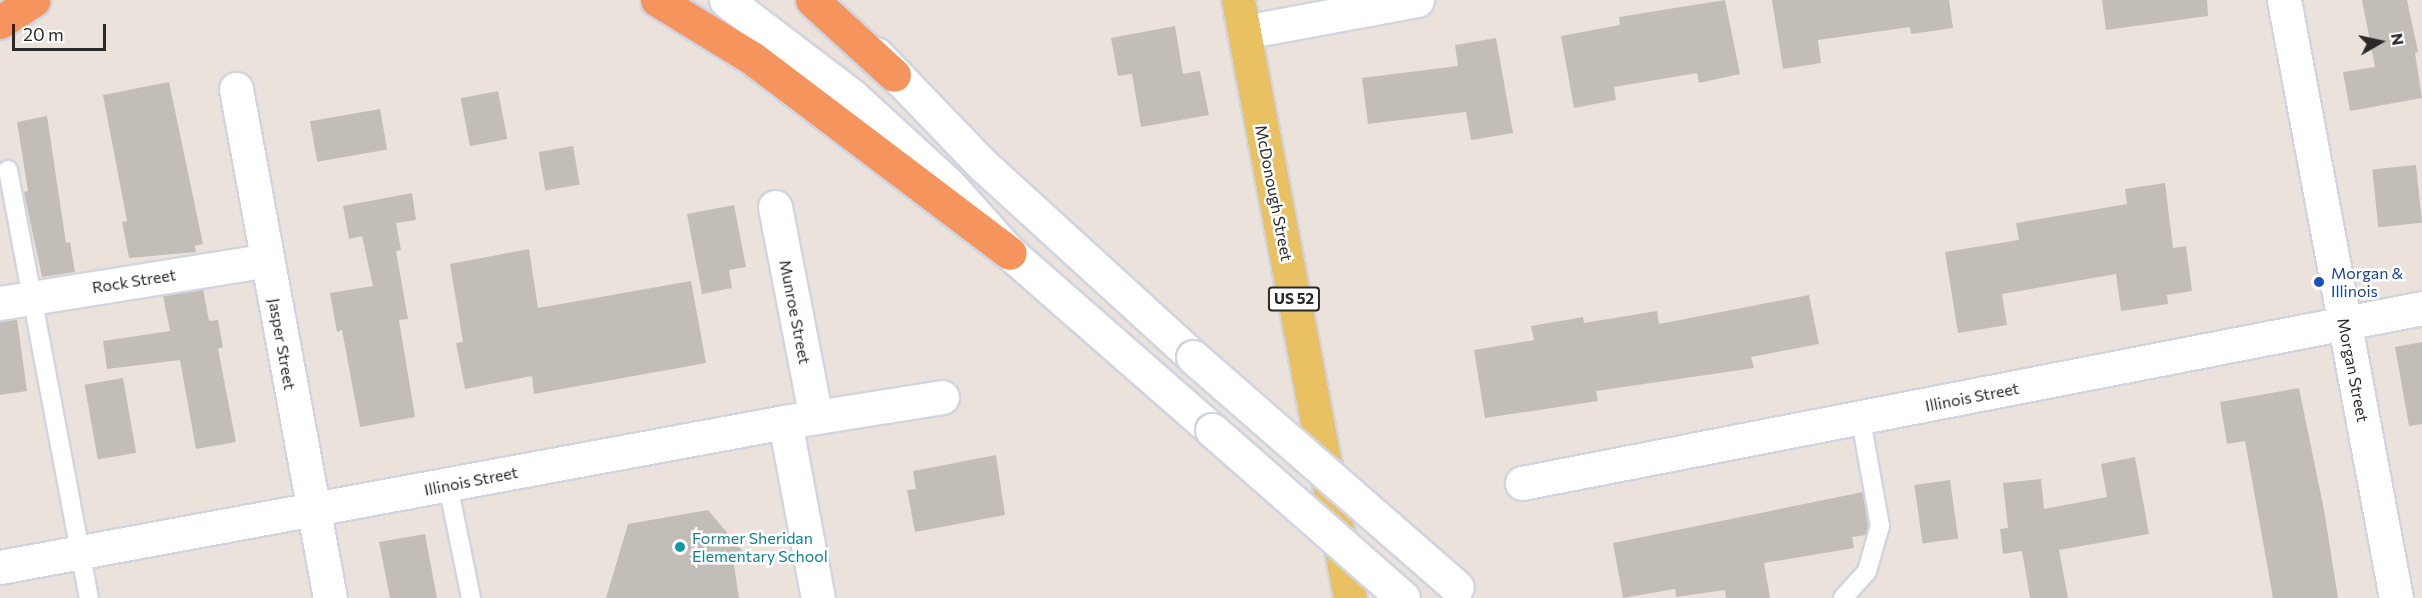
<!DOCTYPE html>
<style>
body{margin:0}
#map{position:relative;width:2422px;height:598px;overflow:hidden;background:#ebe3db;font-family:Commissioner,sans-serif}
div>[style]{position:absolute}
.building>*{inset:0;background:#c3bdb8;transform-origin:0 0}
.roads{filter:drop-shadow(2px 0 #d1d5e1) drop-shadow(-2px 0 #d1d5e1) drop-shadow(0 2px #d1d5e1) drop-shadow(0 -2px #d1d5e1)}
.service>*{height:18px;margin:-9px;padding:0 9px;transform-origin:9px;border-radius:9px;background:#fff}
.minor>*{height:33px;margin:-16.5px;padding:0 16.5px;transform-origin:16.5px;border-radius:16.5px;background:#fff}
.tertiary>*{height:33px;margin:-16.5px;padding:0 16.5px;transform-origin:16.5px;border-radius:16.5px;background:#fff}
.primary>*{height:33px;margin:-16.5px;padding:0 16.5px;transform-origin:16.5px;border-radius:16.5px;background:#e9c162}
.motorway>*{height:33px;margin:-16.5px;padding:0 16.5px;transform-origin:16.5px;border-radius:16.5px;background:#f5945c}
.bridges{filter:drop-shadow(2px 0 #d1d5e1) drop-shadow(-2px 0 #d1d5e1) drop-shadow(0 2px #d1d5e1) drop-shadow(0 -2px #d1d5e1)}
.tertiary-bridge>*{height:33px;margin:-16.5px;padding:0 16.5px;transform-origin:16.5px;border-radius:16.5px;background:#fff}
.dots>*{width:16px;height:16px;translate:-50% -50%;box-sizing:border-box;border:3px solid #fff;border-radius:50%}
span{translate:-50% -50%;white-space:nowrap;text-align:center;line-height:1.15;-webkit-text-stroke:5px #fff;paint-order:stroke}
.shield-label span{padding:2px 4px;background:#fff;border:2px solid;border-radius:4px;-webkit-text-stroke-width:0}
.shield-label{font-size:15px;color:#292929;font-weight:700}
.street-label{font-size:16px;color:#292929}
.transit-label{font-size:16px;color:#164399}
.left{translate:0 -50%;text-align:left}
.culture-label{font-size:16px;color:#0d838f}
.north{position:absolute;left:2350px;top:12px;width:60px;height:60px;-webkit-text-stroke:4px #fff;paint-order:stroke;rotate:81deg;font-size:16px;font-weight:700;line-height:24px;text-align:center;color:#292929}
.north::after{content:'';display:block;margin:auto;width:21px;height:27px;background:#292929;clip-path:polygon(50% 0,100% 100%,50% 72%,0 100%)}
.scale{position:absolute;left:12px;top:24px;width:94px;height:27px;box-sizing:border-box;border:3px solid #292929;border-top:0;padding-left:8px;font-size:18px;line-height:21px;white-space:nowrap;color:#292929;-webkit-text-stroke:4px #fff;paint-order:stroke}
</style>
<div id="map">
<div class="building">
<i style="clip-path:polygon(1725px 0,1740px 74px,1699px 83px,1697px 73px,1614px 87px,1616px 100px,1574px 108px,1561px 36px,1620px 25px,1619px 17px)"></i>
<i style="clip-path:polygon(1772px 0,1949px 0,1953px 28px,1911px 34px,1910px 27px,1818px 40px,1821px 63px,1783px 69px)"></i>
<i style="clip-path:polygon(2102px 0,2207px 0,2208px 16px,2106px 30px)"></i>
<i style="clip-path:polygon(2362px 0,2407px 0,2418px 52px,2415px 53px,2422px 98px,2350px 111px,2343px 72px,2375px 67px)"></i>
<i style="clip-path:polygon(1175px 26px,1183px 74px,1200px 71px,1209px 115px,1141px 127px,1132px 74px,1118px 76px,1111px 38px)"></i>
<i style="clip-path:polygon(1496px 38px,1513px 133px,1471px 140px,1466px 112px,1368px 124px,1362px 78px,1458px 66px,1455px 45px)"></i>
<i style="clip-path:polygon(169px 82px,203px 244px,195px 246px,196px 252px,129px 258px,122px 222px,127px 221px,103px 95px)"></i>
<i style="left:498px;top:91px;width:49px;height:38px;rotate:79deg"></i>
<i style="left:380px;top:109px;width:41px;height:71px;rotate:80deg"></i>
<i style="clip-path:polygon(47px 116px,66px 243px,70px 242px,75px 272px,42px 277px,24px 192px,28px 191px,17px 122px)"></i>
<i style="left:573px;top:146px;width:39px;height:35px;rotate:80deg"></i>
<i style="left:2416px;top:165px;width:58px;height:44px;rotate:84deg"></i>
<i style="clip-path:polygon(2165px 183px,2173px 248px,2186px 246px,2192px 291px,2167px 295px,2168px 304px,2121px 311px,2116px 274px,2002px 294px,2007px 325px,1958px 333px,1945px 252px,2019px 240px,2016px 223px,2127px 204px,2125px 189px)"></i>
<i style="clip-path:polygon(412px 193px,416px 220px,396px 223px,401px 250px,396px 251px,408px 319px,399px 320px,415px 417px,360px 427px,342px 330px,337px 332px,330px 293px,373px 286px,362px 236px,349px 239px,343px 206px)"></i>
<i style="clip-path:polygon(734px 205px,746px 267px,729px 270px,732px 288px,702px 294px,687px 214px)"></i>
<i style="clip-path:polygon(529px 249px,538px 308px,691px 281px,706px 363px,534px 394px,532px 376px,465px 389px,456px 343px,463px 342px,450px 264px)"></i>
<i style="clip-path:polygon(203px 289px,209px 321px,218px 320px,223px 347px,218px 349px,236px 442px,196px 449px,180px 360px,107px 369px,103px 341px,170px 331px,163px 296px)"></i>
<i style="clip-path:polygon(1809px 295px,1819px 344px,1751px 357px,1754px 368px,1596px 391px,1598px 401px,1485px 418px,1474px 350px,1534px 340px,1531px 326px,1583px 317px,1584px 323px,1657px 311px,1659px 324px)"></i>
<i style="clip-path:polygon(17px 319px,27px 391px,0 395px,0 321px)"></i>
<i style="clip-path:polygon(2422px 342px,2422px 424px,2409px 426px,2395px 347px)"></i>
<i style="left:123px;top:378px;width:76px;height:39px;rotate:80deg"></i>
<i style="clip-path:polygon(2299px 388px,2324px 510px,2338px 598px,2273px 598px,2245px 441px,2227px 444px,2220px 402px)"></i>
<i style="clip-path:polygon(996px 455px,1005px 515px,915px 532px,907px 490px,916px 489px,913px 471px)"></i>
<i style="clip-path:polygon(2135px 457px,2149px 534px,2059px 550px,2068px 598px,2030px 598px,2022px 551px,2003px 554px,2000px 529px,2008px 528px,2003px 483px,2041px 479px,2044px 509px,2107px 497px,2101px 464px)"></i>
<i style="left:1950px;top:480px;width:59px;height:36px;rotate:82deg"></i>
<i style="clip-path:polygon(1863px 492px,1868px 526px,1866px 535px,1852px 537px,1854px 548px,1764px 563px,1770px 598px,1726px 598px,1725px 590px,1676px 597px,1675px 589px,1623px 598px,1613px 543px)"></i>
<i style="clip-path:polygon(708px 510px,752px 562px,734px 565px,739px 598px,606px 598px,628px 524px)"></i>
<i style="clip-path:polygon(425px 534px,437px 598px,390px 598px,379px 542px)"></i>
</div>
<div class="roads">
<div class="service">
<i style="left:8px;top:170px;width:436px;rotate:79.3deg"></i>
<i style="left:448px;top:485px;width:115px;rotate:78.5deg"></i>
<i style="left:1843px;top:598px;width:36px;rotate:-48deg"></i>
<i style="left:1867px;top:571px;width:47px;rotate:-73.9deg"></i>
<i style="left:1880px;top:526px;width:108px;rotate:-100.2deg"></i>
</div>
<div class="minor">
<i style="left:1244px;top:32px;width:176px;rotate:-10.5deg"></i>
<i style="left:236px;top:89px;width:518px;rotate:79.54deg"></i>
<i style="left:775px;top:207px;width:214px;rotate:79deg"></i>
<i style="left:0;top:303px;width:270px;rotate:-9.1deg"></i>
<i style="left:785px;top:422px;width:179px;rotate:79.4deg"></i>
<i style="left:1522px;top:483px;width:917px;rotate:-11deg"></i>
<i style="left:0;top:567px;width:798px;rotate:-10.47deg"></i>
<i style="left:785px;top:422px;width:159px;rotate:-9deg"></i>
</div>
<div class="tertiary">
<i style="left:726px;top:0;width:158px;rotate:37.3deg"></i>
<i style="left:852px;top:96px;width:132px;rotate:42.5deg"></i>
<i style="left:949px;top:185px;width:91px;rotate:48.1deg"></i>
<i style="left:1010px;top:253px;width:269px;rotate:41.2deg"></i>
<i style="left:2284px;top:0;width:608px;rotate:79.39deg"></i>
<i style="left:876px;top:54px;width:154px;rotate:46.1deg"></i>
<i style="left:983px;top:165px;width:285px;rotate:42.4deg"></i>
</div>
<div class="primary">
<i style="left:1238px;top:0;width:608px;rotate:79.39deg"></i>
</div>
<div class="motorway">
<i style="left:657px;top:0;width:111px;rotate:31.4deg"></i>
<i style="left:752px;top:58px;width:323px;rotate:37.1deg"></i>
<i style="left:812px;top:0;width:111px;rotate:42.4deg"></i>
<i style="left:0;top:22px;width:40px;rotate:-32.9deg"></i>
</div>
</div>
<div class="bridges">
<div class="tertiary-bridge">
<i style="left:1193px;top:357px;width:350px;rotate:41.1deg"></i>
<i style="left:1212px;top:430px;width:254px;rotate:41.3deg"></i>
</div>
</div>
<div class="dots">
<i style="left:2319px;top:282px;background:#1a4fb4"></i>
<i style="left:680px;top:547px;background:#0f9aa8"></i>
</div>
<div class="shield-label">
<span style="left:1294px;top:299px">US 52</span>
</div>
<div class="street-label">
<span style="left:1274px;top:193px;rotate:79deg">McDonough Street</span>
<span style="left:134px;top:281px;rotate:-9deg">Rock Street</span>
<span style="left:795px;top:312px;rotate:79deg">Munroe Street</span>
<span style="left:282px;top:344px;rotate:80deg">Jasper Street</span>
<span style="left:2353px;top:370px;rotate:79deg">Morgan Street</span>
<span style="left:1972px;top:397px;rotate:-11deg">Illinois Street</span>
<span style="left:471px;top:481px;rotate:-11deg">Illinois Street</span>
</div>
<div class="transit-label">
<span class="left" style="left:2331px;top:282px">Morgan &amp;<br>Illinois</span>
</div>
<div class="culture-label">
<span class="left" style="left:692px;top:547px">Former Sheridan<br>Elementary School</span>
</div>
<div class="north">N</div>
<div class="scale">20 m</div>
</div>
